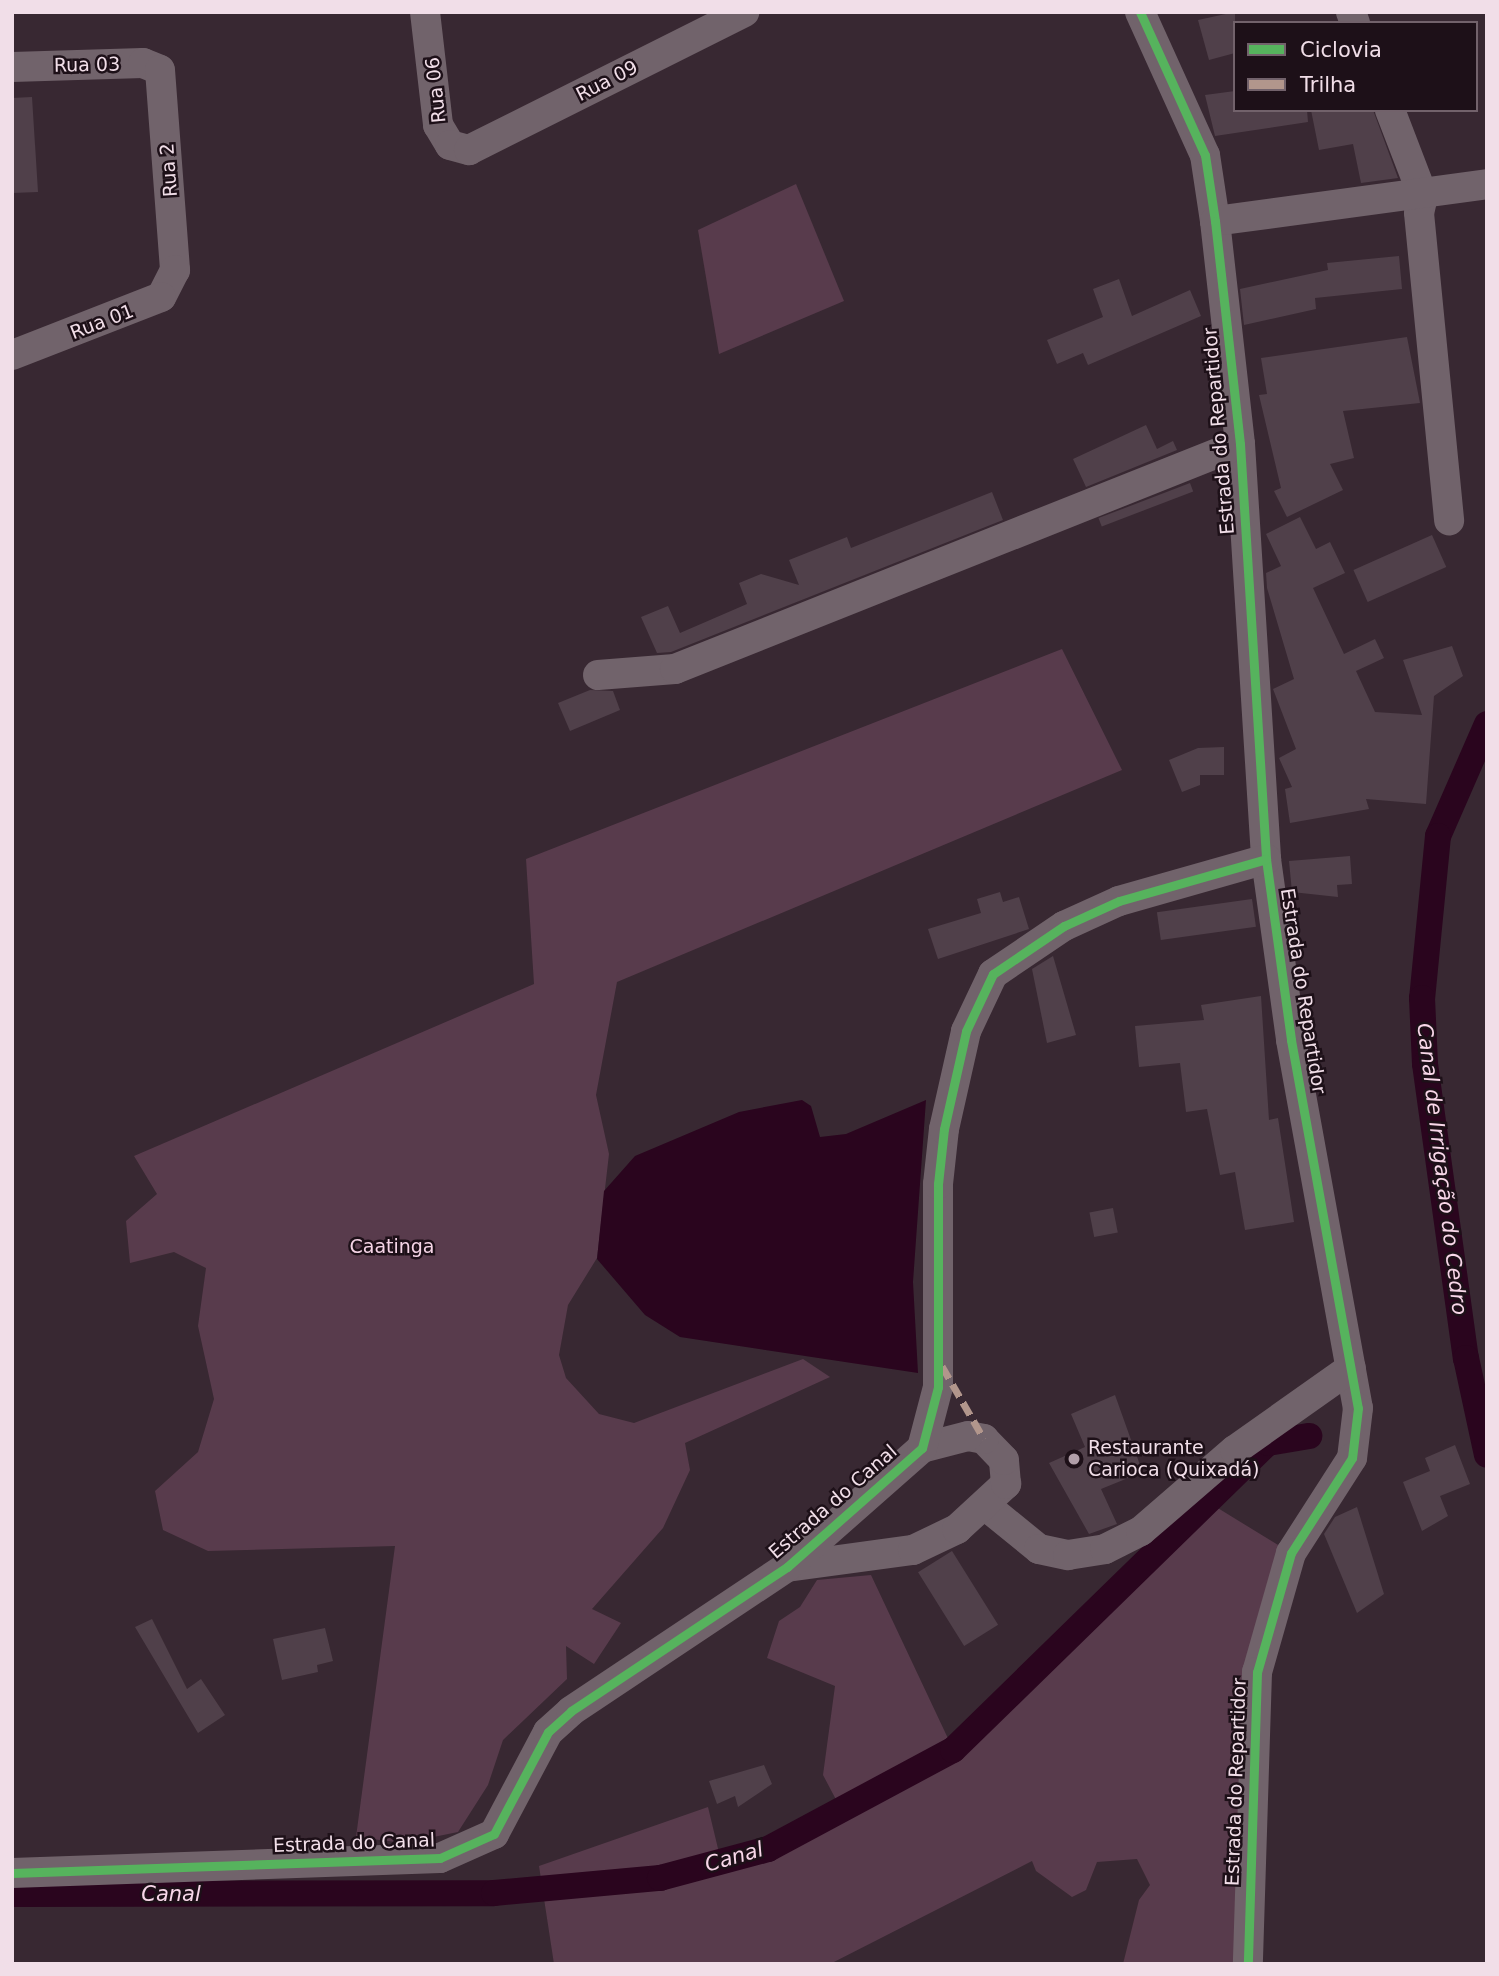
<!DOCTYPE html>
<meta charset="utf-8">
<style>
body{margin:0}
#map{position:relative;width:1499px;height:1976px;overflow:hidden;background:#382832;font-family:"DejaVu Sans",sans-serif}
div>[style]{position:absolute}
.green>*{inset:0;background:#583b4c}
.water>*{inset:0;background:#2a051e}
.canal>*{height:26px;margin:-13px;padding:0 13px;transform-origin:13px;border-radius:13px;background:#2a051e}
.building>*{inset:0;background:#50404a;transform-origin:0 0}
.street>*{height:30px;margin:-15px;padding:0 15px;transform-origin:15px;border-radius:15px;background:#71636b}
.quiet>*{height:7px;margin-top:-3.5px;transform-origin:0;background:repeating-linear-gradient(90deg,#b2968c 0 14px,transparent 0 21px)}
.cycleway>*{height:9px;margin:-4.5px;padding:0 4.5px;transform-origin:4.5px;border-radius:4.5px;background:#56b35d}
.dots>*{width:19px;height:19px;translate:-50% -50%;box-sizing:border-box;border:4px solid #1d1018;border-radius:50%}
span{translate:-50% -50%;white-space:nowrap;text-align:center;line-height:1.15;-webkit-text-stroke:5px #1d1018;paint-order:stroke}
.street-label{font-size:19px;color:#f1dee8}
.park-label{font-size:19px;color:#f5d4e6}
.poi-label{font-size:19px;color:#f1dee8}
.left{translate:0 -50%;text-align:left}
.water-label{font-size:21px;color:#f8d7e9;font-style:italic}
.frame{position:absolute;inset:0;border:14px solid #f1dee8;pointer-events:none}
.legend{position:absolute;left:1233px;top:21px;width:245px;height:91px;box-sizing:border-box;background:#1d1018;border:2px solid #72626b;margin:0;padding:9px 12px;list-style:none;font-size:21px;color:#f1dee8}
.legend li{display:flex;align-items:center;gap:14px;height:35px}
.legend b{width:35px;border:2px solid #72626b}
</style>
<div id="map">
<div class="green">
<i style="clip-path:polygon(796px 184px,844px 301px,719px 354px,698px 230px)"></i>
<i style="clip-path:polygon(1062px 649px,1122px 770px,617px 982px,596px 1095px,609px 1154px,597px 1258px,568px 1305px,559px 1355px,566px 1378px,599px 1414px,634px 1423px,803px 1359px,830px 1377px,685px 1443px,690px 1470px,663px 1528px,592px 1609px,621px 1623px,594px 1664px,566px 1646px,567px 1679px,503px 1740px,488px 1785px,458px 1832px,404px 1843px,356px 1837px,395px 1546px,208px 1551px,163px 1530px,155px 1491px,198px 1452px,214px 1399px,198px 1326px,206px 1268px,174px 1252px,130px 1263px,126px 1221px,157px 1194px,134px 1156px,534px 984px,526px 859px)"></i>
<i style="clip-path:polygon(1208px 1502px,1291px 1553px,1277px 1592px,1248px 1964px,1123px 1964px,1139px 1900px,1150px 1885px,1137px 1859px,1097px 1862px,1086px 1890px,1072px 1897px,1036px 1871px,1032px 1861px,830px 1964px,554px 1964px,539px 1866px,708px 1807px,721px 1861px,768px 1849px,841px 1809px,823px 1775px,835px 1686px,767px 1658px,779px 1621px,800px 1607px,817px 1580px,871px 1575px,953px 1749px)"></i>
</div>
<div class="water">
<i style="clip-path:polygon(802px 1100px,811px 1106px,820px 1137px,846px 1134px,926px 1100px,913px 1282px,918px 1373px,680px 1337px,645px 1315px,597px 1259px,604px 1191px,635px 1156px,739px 1112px)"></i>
</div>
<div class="canal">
<i style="left:1487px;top:724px;width:122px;rotate:113.6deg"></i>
<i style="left:1438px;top:836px;width:163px;rotate:95.6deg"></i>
<i style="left:1422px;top:998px;width:66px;rotate:87.4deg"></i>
<i style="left:1425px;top:1064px;width:297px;rotate:82.1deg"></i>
<i style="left:1466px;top:1358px;width:99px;rotate:77.8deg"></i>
<i style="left:12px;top:1894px;width:482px;rotate:-0.1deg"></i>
<i style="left:494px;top:1893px;width:167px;rotate:-5.2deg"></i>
<i style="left:660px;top:1878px;width:112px;rotate:-15deg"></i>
<i style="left:768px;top:1849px;width:210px;rotate:-28.2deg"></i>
<i style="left:953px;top:1750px;width:440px;rotate:-44.3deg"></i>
<i style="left:1268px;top:1443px;width:42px;rotate:-9.7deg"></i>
</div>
<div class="building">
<i style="clip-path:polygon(1235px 12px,1235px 53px,1209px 60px,1198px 20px)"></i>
<i style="clip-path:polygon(1235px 91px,1235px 110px,1307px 110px,1308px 122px,1215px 136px,1205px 95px)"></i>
<i style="clip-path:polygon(32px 97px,38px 192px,12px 193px,12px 98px)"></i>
<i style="clip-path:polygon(1311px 110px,1373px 110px,1398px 178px,1361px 183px,1353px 144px,1319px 150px)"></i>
<i style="clip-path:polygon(1399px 256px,1402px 289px,1315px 298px,1316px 309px,1244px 325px,1240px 289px,1328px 270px,1327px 263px)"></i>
<i style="clip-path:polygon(1119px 279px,1132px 316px,1190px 290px,1201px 316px,1088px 365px,1083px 353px,1057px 364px,1047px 340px,1103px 317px,1093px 289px)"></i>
<i style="clip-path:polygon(1407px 337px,1420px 403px,1343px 411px,1354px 458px,1330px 464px,1343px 490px,1287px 517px,1274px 491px,1281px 488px,1259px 395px,1267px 394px,1261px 358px)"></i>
<i style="clip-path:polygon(1146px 425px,1157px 449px,1173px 441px,1177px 450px,1086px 487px,1073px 459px)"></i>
<i style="left:1190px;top:483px;width:9px;height:98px;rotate:69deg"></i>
<i style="clip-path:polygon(992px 492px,1003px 520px,671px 652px,657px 653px,641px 617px,668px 606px,680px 633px,747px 604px,739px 583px,761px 574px,799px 585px,789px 560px,847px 537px,851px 548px)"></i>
<i style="clip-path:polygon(1300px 517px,1316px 549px,1330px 542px,1345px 573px,1313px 588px,1344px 654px,1375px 639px,1384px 658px,1356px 671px,1375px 712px,1422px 715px,1403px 660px,1452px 646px,1463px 676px,1434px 696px,1426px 804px,1366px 799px,1369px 809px,1290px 823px,1285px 789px,1292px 787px,1279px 758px,1296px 749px,1273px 689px,1294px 679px,1267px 588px,1266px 573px,1281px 566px,1266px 534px)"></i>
<i style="left:1432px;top:535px;width:35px;height:86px;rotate:66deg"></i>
<i style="clip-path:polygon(590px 690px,613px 691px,620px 710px,570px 731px,558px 703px)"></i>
<i style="clip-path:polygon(1224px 747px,1224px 775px,1200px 775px,1200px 785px,1182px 792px,1169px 760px,1198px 748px)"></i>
<i style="clip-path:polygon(1350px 856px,1352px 884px,1337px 885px,1338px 897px,1292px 892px,1289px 861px)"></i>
<i style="clip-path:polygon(1000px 892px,1003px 902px,1019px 897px,1029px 929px,938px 959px,928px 929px,981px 913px,977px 899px)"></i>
<i style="left:1252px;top:899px;width:28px;height:96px;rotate:82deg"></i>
<i style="clip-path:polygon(1053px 956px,1076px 1035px,1047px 1043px,1032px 969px)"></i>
<i style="clip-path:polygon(1261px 996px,1269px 1120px,1278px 1118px,1294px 1222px,1245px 1230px,1235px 1172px,1220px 1175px,1207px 1109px,1186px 1112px,1180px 1063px,1139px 1067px,1135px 1026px,1204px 1020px,1201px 1005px)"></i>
<i style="left:1113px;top:1208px;width:25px;height:24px;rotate:79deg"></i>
<i style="clip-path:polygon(1115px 1395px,1140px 1465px,1130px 1469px,1133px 1476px,1101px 1489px,1117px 1524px,1089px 1534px,1049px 1463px,1085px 1447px,1071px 1414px)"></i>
<i style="clip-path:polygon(1455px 1445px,1470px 1484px,1440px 1496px,1448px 1516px,1422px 1531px,1403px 1482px,1430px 1471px,1425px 1458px)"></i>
<i style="clip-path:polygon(1357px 1507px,1384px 1594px,1357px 1613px,1324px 1534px,1335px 1517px)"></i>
<i style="left:952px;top:1551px;width:87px;height:40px;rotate:58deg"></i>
<i style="clip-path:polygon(152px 1619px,187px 1689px,201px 1679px,225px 1715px,198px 1733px,135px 1627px)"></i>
<i style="clip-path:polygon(325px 1628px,333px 1661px,317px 1665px,318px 1672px,282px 1680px,273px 1639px)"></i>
<i style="clip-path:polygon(764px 1765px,772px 1784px,738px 1807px,735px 1796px,717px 1804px,709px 1781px)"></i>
</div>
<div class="street">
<i style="left:425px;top:12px;width:114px;rotate:83.4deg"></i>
<i style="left:438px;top:125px;width:23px;rotate:59deg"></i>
<i style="left:450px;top:145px;width:20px;rotate:15deg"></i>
<i style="left:469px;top:150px;width:308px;rotate:-26.6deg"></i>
<i style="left:1140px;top:12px;width:157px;rotate:65.6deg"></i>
<i style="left:1205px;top:155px;width:67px;rotate:81.4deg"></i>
<i style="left:1215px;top:221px;width:224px;rotate:83.6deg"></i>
<i style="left:1240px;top:444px;width:416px;rotate:86.4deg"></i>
<i style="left:1266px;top:859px;width:183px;rotate:82.1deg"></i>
<i style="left:1291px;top:1040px;width:374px;rotate:79.7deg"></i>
<i style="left:1358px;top:1408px;width:50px;rotate:96.8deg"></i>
<i style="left:1352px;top:1458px;width:113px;rotate:122.7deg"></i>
<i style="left:1291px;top:1553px;width:124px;rotate:105.9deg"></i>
<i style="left:1257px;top:1672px;width:292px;rotate:91.8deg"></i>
<i style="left:1351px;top:12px;width:12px;rotate:70deg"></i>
<i style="left:12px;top:67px;width:131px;rotate:-1.7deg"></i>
<i style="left:143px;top:63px;width:18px;rotate:22deg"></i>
<i style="left:160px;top:70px;width:201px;rotate:85.7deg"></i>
<i style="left:175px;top:270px;width:30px;rotate:117deg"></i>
<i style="left:161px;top:297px;width:160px;rotate:158.7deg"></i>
<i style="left:1390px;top:110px;width:92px;rotate:69deg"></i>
<i style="left:1423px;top:196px;width:17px;rotate:103deg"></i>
<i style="left:1419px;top:213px;width:309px;rotate:84.4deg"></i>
<i style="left:1215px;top:221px;width:275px;rotate:-7.7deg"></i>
<i style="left:598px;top:675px;width:77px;rotate:-4.5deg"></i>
<i style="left:675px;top:669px;width:608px;rotate:-21.71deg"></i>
<i style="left:986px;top:1506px;width:68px;rotate:39.1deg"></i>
<i style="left:1039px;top:1549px;width:30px;rotate:12deg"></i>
<i style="left:1068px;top:1555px;width:37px;rotate:-9deg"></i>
<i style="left:1105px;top:1549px;width:40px;rotate:-26.6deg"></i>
<i style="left:1141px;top:1531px;width:124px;rotate:-40.8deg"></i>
<i style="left:1235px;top:1450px;width:142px;rotate:-35.3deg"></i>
<i style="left:787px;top:1567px;width:127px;rotate:-7.7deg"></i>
<i style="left:913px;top:1550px;width:49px;rotate:-25.5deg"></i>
<i style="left:957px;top:1529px;width:67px;rotate:-42.6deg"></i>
<i style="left:1006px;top:1484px;width:24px;rotate:-95deg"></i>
<i style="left:1004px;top:1460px;width:29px;rotate:-134deg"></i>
<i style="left:984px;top:1439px;width:16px;rotate:-169deg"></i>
<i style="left:968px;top:1436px;width:48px;rotate:165.4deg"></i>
<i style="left:12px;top:1873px;width:428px;rotate:-2deg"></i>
<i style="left:440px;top:1858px;width:59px;rotate:-24deg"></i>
<i style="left:494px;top:1834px;width:115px;rotate:-62.1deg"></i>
<i style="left:548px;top:1732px;width:31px;rotate:-42deg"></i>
<i style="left:571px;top:1711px;width:260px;rotate:-33.7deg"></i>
<i style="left:787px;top:1567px;width:180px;rotate:-41.4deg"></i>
<i style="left:922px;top:1448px;width:63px;rotate:-75.3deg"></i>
<i style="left:938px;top:1387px;width:203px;rotate:-90deg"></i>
<i style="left:938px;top:1184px;width:55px;rotate:-83.8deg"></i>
<i style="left:944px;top:1129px;width:100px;rotate:-77.3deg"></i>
<i style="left:966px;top:1031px;width:63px;rotate:-64.7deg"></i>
<i style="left:993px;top:974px;width:86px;rotate:-34.1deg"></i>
<i style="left:1064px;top:926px;width:60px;rotate:-24.4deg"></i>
<i style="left:1119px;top:901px;width:153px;rotate:-15.9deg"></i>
</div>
<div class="quiet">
<i style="left:942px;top:1366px;width:84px;rotate:60.1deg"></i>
</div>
<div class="cycleway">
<i style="left:1140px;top:12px;width:157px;rotate:65.6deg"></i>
<i style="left:1205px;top:155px;width:67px;rotate:81.4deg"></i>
<i style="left:1215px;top:221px;width:224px;rotate:83.6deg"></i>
<i style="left:1240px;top:444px;width:416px;rotate:86.4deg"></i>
<i style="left:1266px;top:859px;width:183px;rotate:82.1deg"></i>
<i style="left:1291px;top:1040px;width:374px;rotate:79.7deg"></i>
<i style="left:1358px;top:1408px;width:50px;rotate:96.8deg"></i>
<i style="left:1352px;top:1458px;width:113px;rotate:122.7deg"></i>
<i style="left:1291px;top:1553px;width:124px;rotate:105.9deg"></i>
<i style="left:1257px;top:1672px;width:292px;rotate:91.8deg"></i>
<i style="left:12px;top:1873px;width:428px;rotate:-2deg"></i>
<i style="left:440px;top:1858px;width:59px;rotate:-24deg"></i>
<i style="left:494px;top:1834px;width:115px;rotate:-62.1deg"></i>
<i style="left:548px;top:1732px;width:31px;rotate:-42deg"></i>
<i style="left:571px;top:1711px;width:260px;rotate:-33.7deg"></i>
<i style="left:787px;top:1567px;width:180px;rotate:-41.4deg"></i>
<i style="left:922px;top:1448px;width:63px;rotate:-75.3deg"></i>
<i style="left:938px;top:1387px;width:203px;rotate:-90deg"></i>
<i style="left:938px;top:1184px;width:55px;rotate:-83.8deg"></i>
<i style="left:944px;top:1129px;width:100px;rotate:-77.3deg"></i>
<i style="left:966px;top:1031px;width:63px;rotate:-64.7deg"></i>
<i style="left:993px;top:974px;width:86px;rotate:-34.1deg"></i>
<i style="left:1064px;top:926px;width:60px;rotate:-24.4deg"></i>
<i style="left:1119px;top:901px;width:153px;rotate:-15.9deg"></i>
</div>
<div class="dots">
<i style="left:1074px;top:1459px;background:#b09ea8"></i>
</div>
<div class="street-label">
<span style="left:87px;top:65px;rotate:-1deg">Rua 03</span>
<span style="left:607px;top:81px;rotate:-27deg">Rua 09</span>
<span style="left:436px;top:90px;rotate:-96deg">Rua 06</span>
<span style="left:169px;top:170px;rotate:-94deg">Rua 2</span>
<span style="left:102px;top:322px;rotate:-21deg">Rua 01</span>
<span style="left:1219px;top:431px;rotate:-95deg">Estrada do Repartidor</span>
<span style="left:1303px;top:991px;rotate:81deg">Estrada do Repartidor</span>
<span style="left:833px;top:1502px;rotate:-41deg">Estrada do Canal</span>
<span style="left:1236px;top:1782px;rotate:-88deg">Estrada do Repartidor</span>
<span style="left:354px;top:1843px;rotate:-2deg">Estrada do Canal</span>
</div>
<div class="park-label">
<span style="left:392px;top:1247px">Caatinga</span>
</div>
<div class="poi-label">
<span class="left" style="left:1088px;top:1459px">Restaurante<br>Carioca (Quixadá)</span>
</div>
<div class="water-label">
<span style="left:1442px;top:1169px;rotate:83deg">Canal de Irrigação do Cedro</span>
<span style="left:734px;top:1857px;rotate:-16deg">Canal</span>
<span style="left:171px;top:1894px">Canal</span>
</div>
<div class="frame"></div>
<ul class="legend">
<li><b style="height:9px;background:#56b35d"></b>Ciclovia</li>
<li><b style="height:9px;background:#b2968c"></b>Trilha</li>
</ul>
</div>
